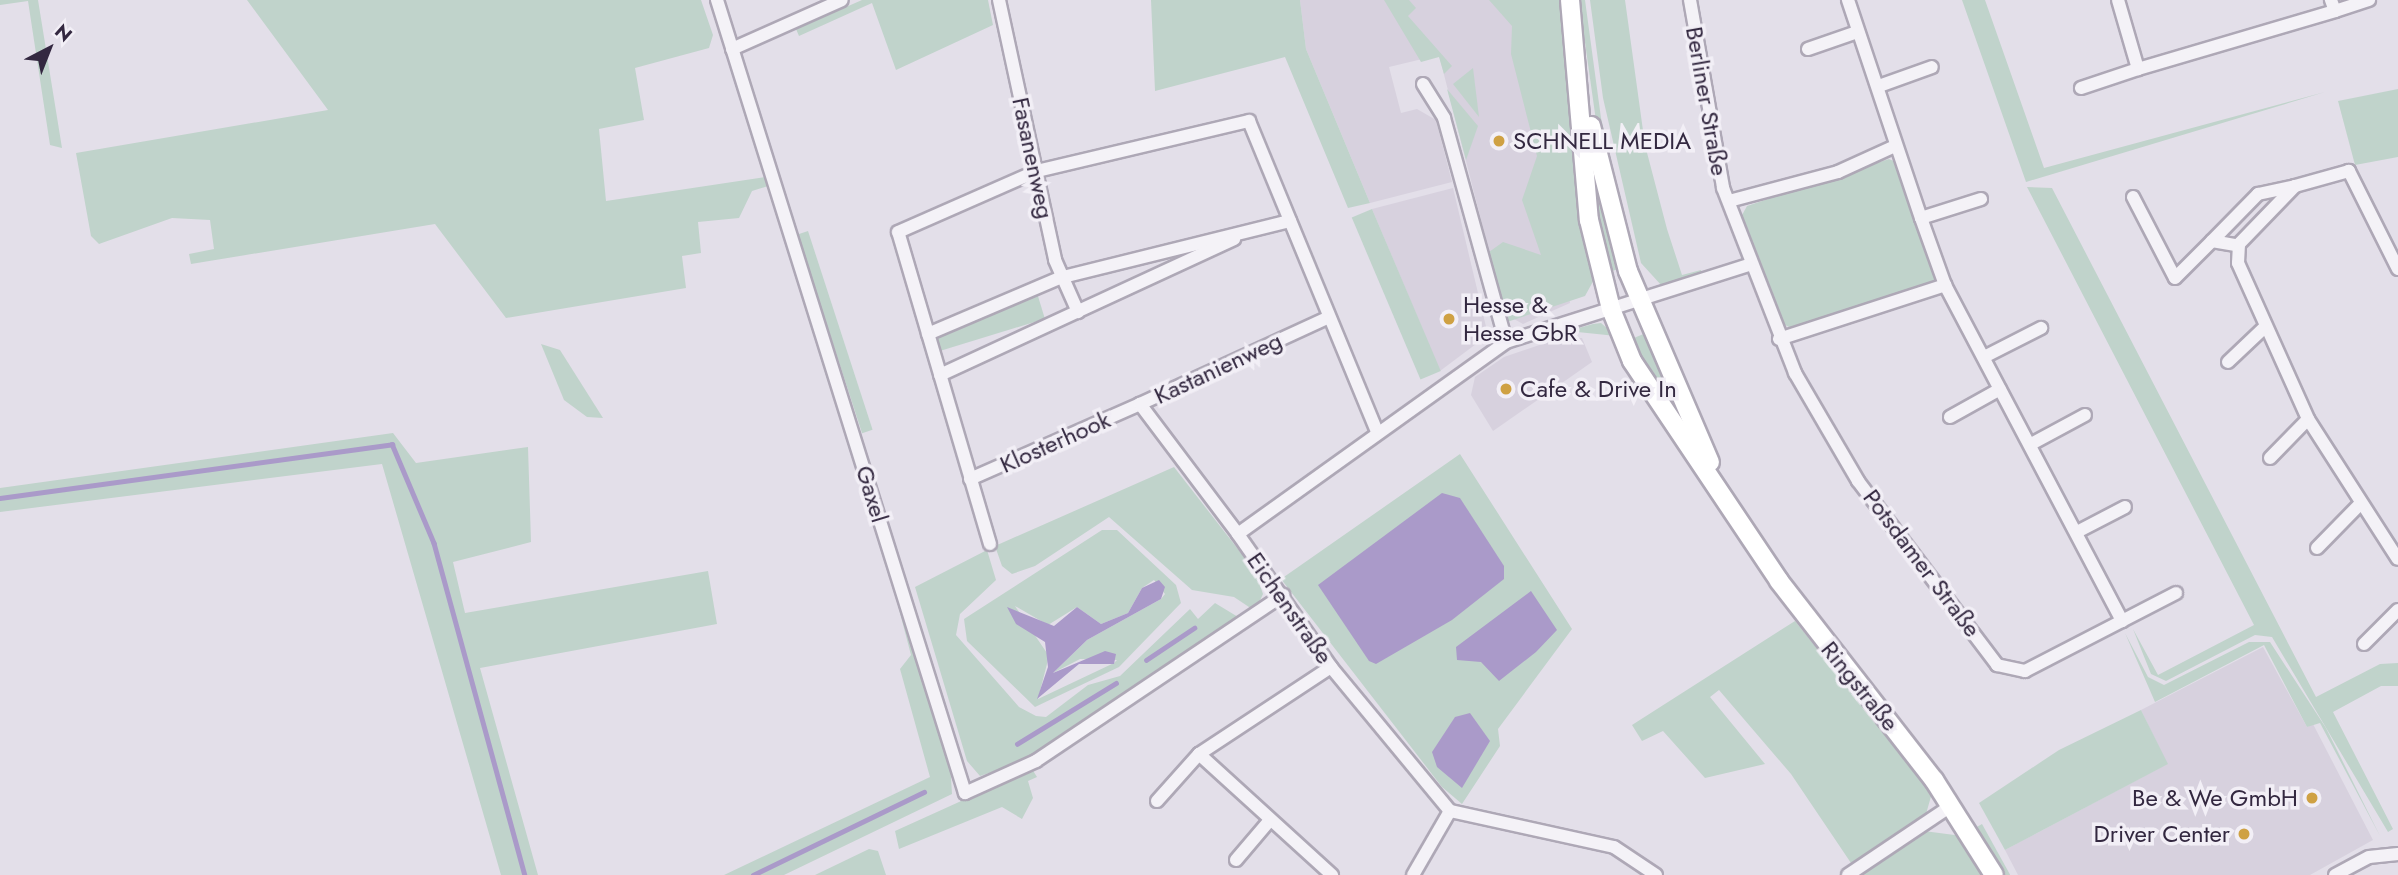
<!DOCTYPE html>
<meta charset="utf-8">
<style>
body{margin:0}
#map{position:relative;width:2398px;height:875px;overflow:hidden;background:#e3dfe9;font-family:Jost,sans-serif}
div>[style]{position:absolute}
.built>*{inset:0;background:#d7d1de}
.green>*{inset:0;background:#c0d3cb;transform-origin:0 0}
.water>*{inset:0;background:#aa9ac9}
.stream>*{height:4.5px;margin:-2.25px;padding:0 2.25px;transform-origin:2.25px;border-radius:2.25px;background:#aa9ac9}
.roads{filter:drop-shadow(2px 0 #aea8b6) drop-shadow(-2px 0 #aea8b6) drop-shadow(0 2px #aea8b6) drop-shadow(0 -2px #aea8b6)}
.minor>*{height:12px;margin:-6px;padding:0 6px;transform-origin:6px;border-radius:6px;background:#f4f2f7}
.secondary>*{height:18px;margin:-9px;padding:0 9px;transform-origin:9px;border-radius:9px;background:#fff}
.dots>*{width:19px;height:19px;translate:-50% -50%;box-sizing:border-box;border:4px solid #f2eff6;border-radius:50%}
span{translate:-50% -50%;white-space:nowrap;text-align:center;line-height:1.15;-webkit-text-stroke:7px #f2eff6;paint-order:stroke}
.street-label{font-size:24px;color:#332840}
.poi-label{font-size:24px;color:#332840}
.left{translate:0 -50%;text-align:left}
.right{translate:-100% -50%;text-align:right}
.north{position:absolute;left:14px;top:14px;width:70px;height:70px;-webkit-text-stroke:5px #f2eff6;paint-order:stroke;rotate:42deg;font-size:19px;font-weight:700;line-height:28px;text-align:center;color:#332840}
.north::after{content:'';display:block;margin:auto;width:24px;height:32px;background:#332840;clip-path:polygon(50% 0,100% 100%,50% 72%,0 100%)}
</style>
<div id="map">
<div class="built">
<i style="clip-path:polygon(1300px 0,1529px 0,1570px 303px,1523px 324px,1505px 314px,1439px 55px,1389px 67px,1401px 113px,1417px 109px,1436px 120px,1452px 182px,1370px 203px,1306px 49px)"></i>
<i style="clip-path:polygon(1453px 188px,1488px 335px,1440px 371px,1372px 209px)"></i>
<i style="clip-path:polygon(1560px 338px,1582px 338px,1592px 362px,1493px 431px,1471px 395px,1475px 377px,1504px 357px)"></i>
<i style="clip-path:polygon(2263px 647px,2307px 727px,2313px 724px,2373px 840px,2310px 875px,2018px 875px,2005px 850px,2167px 764px,2141px 710px)"></i>
</div>
<div class="green">
<i style="clip-path:polygon(0 0,38px 0,62px 148px,50px 145px,28px 1px,0 5px)"></i>
<i style="clip-path:polygon(247px 0,701px 0,713px 35px,709px 48px,635px 68px,644px 120px,599px 129px,606px 201px,765px 177px,768px 186px,752px 191px,739px 218px,698px 222px,701px 253px,682px 256px,686px 288px,506px 318px,435px 224px,191px 264px,189px 254px,214px 249px,210px 220px,172px 218px,99px 244px,91px 236px,76px 153px,328px 110px)"></i>
<i style="clip-path:polygon(862px 0,988px 0,993px 25px,896px 70px,872px 3px,799px 36px,796px 29px)"></i>
<i style="clip-path:polygon(1151px 0,1300px 0,1306px 49px,1370px 203px,1348px 208px,1285px 57px,1155px 91px)"></i>
<i style="clip-path:polygon(1384px 0,1409px 0,1416px 8px,1408px 16px,1452px 66px,1444px 74px,1439px 57px,1421px 62px)"></i>
<i style="clip-path:polygon(1489px 0,1560px 0,1596px 276px,1585px 296px,1507px 322px,1489px 252px,1503px 242px,1541px 255px,1522px 200px,1537px 156px,1511px 54px,1512px 26px)"></i>
<i style="clip-path:polygon(1579px 0,1585px 0,1601px 118px,1636px 264px,1598px 135px)"></i>
<i style="clip-path:polygon(1590px 0,1625px 0,1645px 145px,1667px 229px,1682px 275px,1701px 270px,1702px 277px,1662px 286px,1641px 263px,1603px 98px)"></i>
<i style="clip-path:polygon(1962px 0,1985px 0,2044px 168px,2325px 92px,2026px 182px)"></i>
<i style="clip-path:polygon(1473px 68px,1479px 117px,1453px 84px)"></i>
<i style="clip-path:polygon(1447px 89px,1478px 126px,1466px 160px)"></i>
<i style="clip-path:polygon(2398px 89px,2398px 157px,2355px 165px,2338px 101px)"></i>
<i style="clip-path:polygon(1889px 159px,1898px 163px,1937px 275px,1933px 282px,1793px 329px,1781px 323px,1741px 217px,1747px 206px)"></i>
<i style="clip-path:polygon(1594px 177px,1622px 268px,1605px 273px,1591px 179px)"></i>
<i style="clip-path:polygon(2027px 187px,2052px 188px,2316px 697px,2380px 664px,2398px 663px,2398px 686px,2381px 686px,2333px 712px,2393px 829px,2388px 832px,2272px 637px,2255px 635px,2166px 681px,2151px 674px,2133px 629px,2158px 675px,2254px 625px)"></i>
<i style="left:1372px;top:209px;width:176px;height:22px;rotate:67deg"></i>
<i style="left:808px;top:231px;width:209px;height:11px;rotate:72deg"></i>
<i style="left:1037px;top:293px;width:27px;height:109px;rotate:73deg"></i>
<i style="clip-path:polygon(1601px 323px,1616px 336px,1568px 331px,1593px 324px)"></i>
<i style="clip-path:polygon(1646px 333px,1682px 416px,1680px 421px,1629px 340px)"></i>
<i style="clip-path:polygon(541px 344px,560px 350px,603px 418px,587px 417px,564px 400px)"></i>
<i style="clip-path:polygon(393px 433px,416px 463px,528px 447px,531px 542px,453px 562px,465px 613px,708px 571px,717px 624px,480px 668px,538px 875px,501px 875px,382px 464px,0 512px,0 488px)"></i>
<i style="clip-path:polygon(1460px 454px,1572px 629px,1498px 729px,1500px 746px,1462px 804px,1442px 787px,1281px 579px)"></i>
<i style="clip-path:polygon(1174px 467px,1255px 571px,1263px 594px,1255px 611px,1234px 597px,1192px 590px,1109px 517px,1035px 566px,1012px 574px,1002px 566px,995px 546px)"></i>
<i style="clip-path:polygon(evenodd,1102px 530px,1117px 530px,1176px 585px,1181px 603px,1119px 667px,1035px 707px,967px 641px,964px 619px,1102px 530px,1154px 580px,1165px 594px,1161px 599px,1087px 640px,1053px 673px,1080px 659px,1117px 660px,1114px 663px,1038px 699px,1049px 656px,1015px 606px,1048px 625px,1077px 607px,1101px 624px,1128px 613px,1142px 588px,1154px 580px)"></i>
<i style="clip-path:polygon(987px 550px,996px 580px,960px 614px,956px 635px,1019px 707px,1036px 716px,1046px 717px,1088px 685px,1120px 676px,1190px 609px,1198px 619px,1215px 603px,1243px 620px,1036px 757px,980px 776px,967px 761px,915px 587px)"></i>
<i style="clip-path:polygon(884px 552px,950px 761px,952px 794px,784px 875px,724px 875px,930px 777px,900px 669px,911px 655px)"></i>
<i style="clip-path:polygon(1795px 621px,1932px 793px,1926px 814px,1851px 863px,1791px 774px,1719px 690px,1710px 697px,1765px 764px,1705px 778px,1663px 731px,1642px 741px,1632px 725px)"></i>
<i style="clip-path:polygon(2125px 633px,2148px 677px,2164px 685px,2249px 642px,2270px 642px,2326px 728px,2380px 836px,2320px 723px,2307px 727px,2264px 645px,2155px 702px)"></i>
<i style="clip-path:polygon(2141px 710px,2168px 764px,2005px 850px,1979px 803px,2059px 750px)"></i>
<i style="clip-path:polygon(1032px 769px,1037px 777px,1028px 781px,1033px 798px,1022px 819px,1002px 807px,899px 849px,895px 831px)"></i>
<i style="left:1982px;top:824px;width:58px;height:7px;rotate:61deg"></i>
<i style="clip-path:polygon(1924px 831px,1962px 836px,1985px 875px,1859px 875px)"></i>
<i style="clip-path:polygon(869px 849px,878px 851px,886px 875px,815px 875px)"></i>
</div>
<div class="water">
<i style="clip-path:polygon(1442px 493px,1460px 498px,1504px 566px,1504px 579px,1452px 620px,1376px 664px,1369px 661px,1318px 585px)"></i>
<i style="clip-path:polygon(1159px 580px,1165px 587px,1161px 599px,1087px 640px,1053px 673px,1105px 651px,1116px 654px,1114px 664px,1079px 664px,1037px 699px,1048px 667px,1045px 642px,1016px 624px,1007px 607px,1054px 626px,1077px 607px,1101px 624px,1128px 613px,1142px 588px)"></i>
<i style="clip-path:polygon(1531px 591px,1557px 630px,1536px 652px,1499px 681px,1481px 662px,1457px 660px,1456px 647px)"></i>
<i style="clip-path:polygon(1470px 713px,1490px 741px,1462px 788px,1437px 767px,1432px 752px,1455px 717px)"></i>
</div>
<div class="stream">
<i style="left:0;top:498px;width:396px;rotate:-7.8deg"></i>
<i style="left:392px;top:444px;width:108px;rotate:67deg"></i>
<i style="left:434px;top:543px;width:344px;rotate:74.7deg"></i>
<i style="left:1146px;top:660px;width:58px;rotate:-33.7deg"></i>
<i style="left:1017px;top:744px;width:116px;rotate:-31.6deg"></i>
<i style="left:753px;top:875px;width:190px;rotate:-25.9deg"></i>
</div>
<div class="roads">
<div class="minor">
<i style="left:717px;top:0;width:831px;rotate:72.63deg"></i>
<i style="left:965px;top:793px;width:78px;rotate:-24.3deg"></i>
<i style="left:1036px;top:761px;width:298px;rotate:-33.9deg"></i>
<i style="left:999px;top:0;width:266px;rotate:77.8deg"></i>
<i style="left:1055px;top:260px;width:57px;rotate:66.1deg"></i>
<i style="left:1690px;top:0;width:191px;rotate:80deg"></i>
<i style="left:1723px;top:188px;width:199px;rotate:68.7deg"></i>
<i style="left:1795px;top:373px;width:125px;rotate:59.7deg"></i>
<i style="left:1858px;top:481px;width:231px;rotate:52.9deg"></i>
<i style="left:1997px;top:665px;width:29px;rotate:12deg"></i>
<i style="left:2025px;top:671px;width:170px;rotate:-27.3deg"></i>
<i style="left:1848px;top:0;width:230px;rotate:71.5deg"></i>
<i style="left:2118px;top:0;width:72px;rotate:73.8deg"></i>
<i style="left:2138px;top:69px;width:205px;rotate:-16.4deg"></i>
<i style="left:2335px;top:11px;width:12px;rotate:-110deg"></i>
<i style="left:2335px;top:11px;width:36px;rotate:-18deg"></i>
<i style="left:732px;top:49px;width:120px;rotate:-24deg"></i>
<i style="left:1808px;top:49px;width:52px;rotate:-19.1deg"></i>
<i style="left:1423px;top:84px;width:40px;rotate:58deg"></i>
<i style="left:1444px;top:118px;width:232px;rotate:74.5deg"></i>
<i style="left:1879px;top:86px;width:56px;rotate:-19.7deg"></i>
<i style="left:2081px;top:88px;width:60px;rotate:-18.4deg"></i>
<i style="left:2133px;top:197px;width:91px;rotate:62.6deg"></i>
<i style="left:2175px;top:278px;width:52px;rotate:-45deg"></i>
<i style="left:2212px;top:241px;width:27px;rotate:10deg"></i>
<i style="left:1981px;top:199px;width:63px;rotate:162.4deg"></i>
<i style="left:1921px;top:218px;width:71px;rotate:70.3deg"></i>
<i style="left:1945px;top:285px;width:380px;rotate:62.2deg"></i>
<i style="left:1729px;top:201px;width:113px;rotate:-14.9deg"></i>
<i style="left:1838px;top:172px;width:63px;rotate:-24.5deg"></i>
<i style="left:2212px;top:241px;width:66px;rotate:-45.6deg"></i>
<i style="left:2258px;top:194px;width:38px;rotate:-12deg"></i>
<i style="left:2398px;top:269px;width:110px;rotate:-116.6deg"></i>
<i style="left:2349px;top:171px;width:56px;rotate:164.5deg"></i>
<i style="left:2295px;top:186px;width:81px;rotate:134deg"></i>
<i style="left:2239px;top:244px;width:19px;rotate:93deg"></i>
<i style="left:2238px;top:263px;width:171px;rotate:65.8deg"></i>
<i style="left:2308px;top:419px;width:166px;rotate:57.3deg"></i>
<i style="left:928px;top:334px;width:142px;rotate:-23.1deg"></i>
<i style="left:1059px;top:278px;width:238px;rotate:-13.9deg"></i>
<i style="left:1779px;top:339px;width:175px;rotate:-18deg"></i>
<i style="left:1986px;top:356px;width:62px;rotate:-27deg"></i>
<i style="left:2228px;top:362px;width:51px;rotate:-43.4deg"></i>
<i style="left:940px;top:375px;width:324px;rotate:-24.8deg"></i>
<i style="left:1950px;top:417px;width:57px;rotate:-29.2deg"></i>
<i style="left:2033px;top:443px;width:59px;rotate:-28.3deg"></i>
<i style="left:2270px;top:458px;width:54px;rotate:-45.7deg"></i>
<i style="left:970px;top:479px;width:186px;rotate:-23.8deg"></i>
<i style="left:2077px;top:532px;width:54px;rotate:-27.5deg"></i>
<i style="left:1238px;top:534px;width:163px;rotate:-127deg"></i>
<i style="left:1140px;top:404px;width:208px;rotate:-24.7deg"></i>
<i style="left:990px;top:544px;width:325px;rotate:-106.4deg"></i>
<i style="left:898px;top:232px;width:152px;rotate:-23.7deg"></i>
<i style="left:1037px;top:171px;width:218px;rotate:-13.3deg"></i>
<i style="left:1249px;top:121px;width:335px;rotate:67.6deg"></i>
<i style="left:2317px;top:548px;width:63px;rotate:-45.6deg"></i>
<i style="left:2364px;top:644px;width:48px;rotate:-45deg"></i>
<i style="left:1199px;top:754px;width:180px;rotate:42.3deg"></i>
<i style="left:1157px;top:801px;width:63px;rotate:-48.2deg"></i>
<i style="left:1199px;top:754px;width:158px;rotate:-33.4deg"></i>
<i style="left:1236px;top:860px;width:52px;rotate:-49.6deg"></i>
<i style="left:1413px;top:875px;width:74px;rotate:-60deg"></i>
<i style="left:1656px;top:875px;width:50px;rotate:-146.3deg"></i>
<i style="left:1614px;top:847px;width:168px;rotate:-167.6deg"></i>
<i style="left:1450px;top:811px;width:187px;rotate:-129.6deg"></i>
<i style="left:1331px;top:667px;width:162px;rotate:-125deg"></i>
<i style="left:1238px;top:534px;width:330px;rotate:-35.6deg"></i>
<i style="left:1506px;top:342px;width:255px;rotate:-17.6deg"></i>
<i style="left:1848px;top:875px;width:125px;rotate:-33.9deg"></i>
<i style="left:2335px;top:875px;width:38px;rotate:-28deg"></i>
<i style="left:2369px;top:857px;width:29px;rotate:-6deg"></i>
</div>
<div class="secondary">
<i style="left:1570px;top:0;width:221px;rotate:85.1deg"></i>
<i style="left:1589px;top:220px;width:92px;rotate:76.1deg"></i>
<i style="left:1611px;top:309px;width:56px;rotate:68deg"></i>
<i style="left:1632px;top:361px;width:265px;rotate:56.2deg"></i>
<i style="left:1779px;top:581px;width:252px;rotate:52.1deg"></i>
<i style="left:1934px;top:780px;width:112px;rotate:57.7deg"></i>
<i style="left:1591px;top:126px;width:150px;rotate:75.7deg"></i>
<i style="left:1628px;top:271px;width:208px;rotate:66.8deg"></i>
</div>
</div>
<div class="dots">
<i style="left:1499px;top:141px;background:#cfa143"></i>
<i style="left:1449px;top:319px;background:#cfa143"></i>
<i style="left:1506px;top:389px;background:#cfa143"></i>
<i style="left:2312px;top:798px;background:#cfa143"></i>
<i style="left:2244px;top:834px;background:#cfa143"></i>
</div>
<div class="street-label">
<span style="left:1707px;top:101px;rotate:80deg">Berliner Straße</span>
<span style="left:1033px;top:158px;rotate:78deg">Fasanenweg</span>
<span style="left:1218px;top:368px;rotate:-25deg">Kastanienweg</span>
<span style="left:1055px;top:442px;rotate:-24deg">Klosterhook</span>
<span style="left:872px;top:494px;rotate:73deg">Gaxel</span>
<span style="left:1922px;top:563px;rotate:53deg">Potsdamer Straße</span>
<span style="left:1290px;top:608px;rotate:55deg">Eichenstraße</span>
<span style="left:1860px;top:686px;rotate:51deg">Ringstraße</span>
</div>
<div class="poi-label">
<span class="left" style="left:1513px;top:141px">SCHNELL MEDIA</span>
<span class="left" style="left:1463px;top:319px">Hesse &amp;<br>Hesse GbR</span>
<span class="left" style="left:1520px;top:389px">Cafe &amp; Drive In</span>
<span class="right" style="left:2298px;top:798px">Be &amp; We GmbH</span>
<span class="right" style="left:2230px;top:834px">Driver Center</span>
</div>
<div class="north">N</div>
</div>
